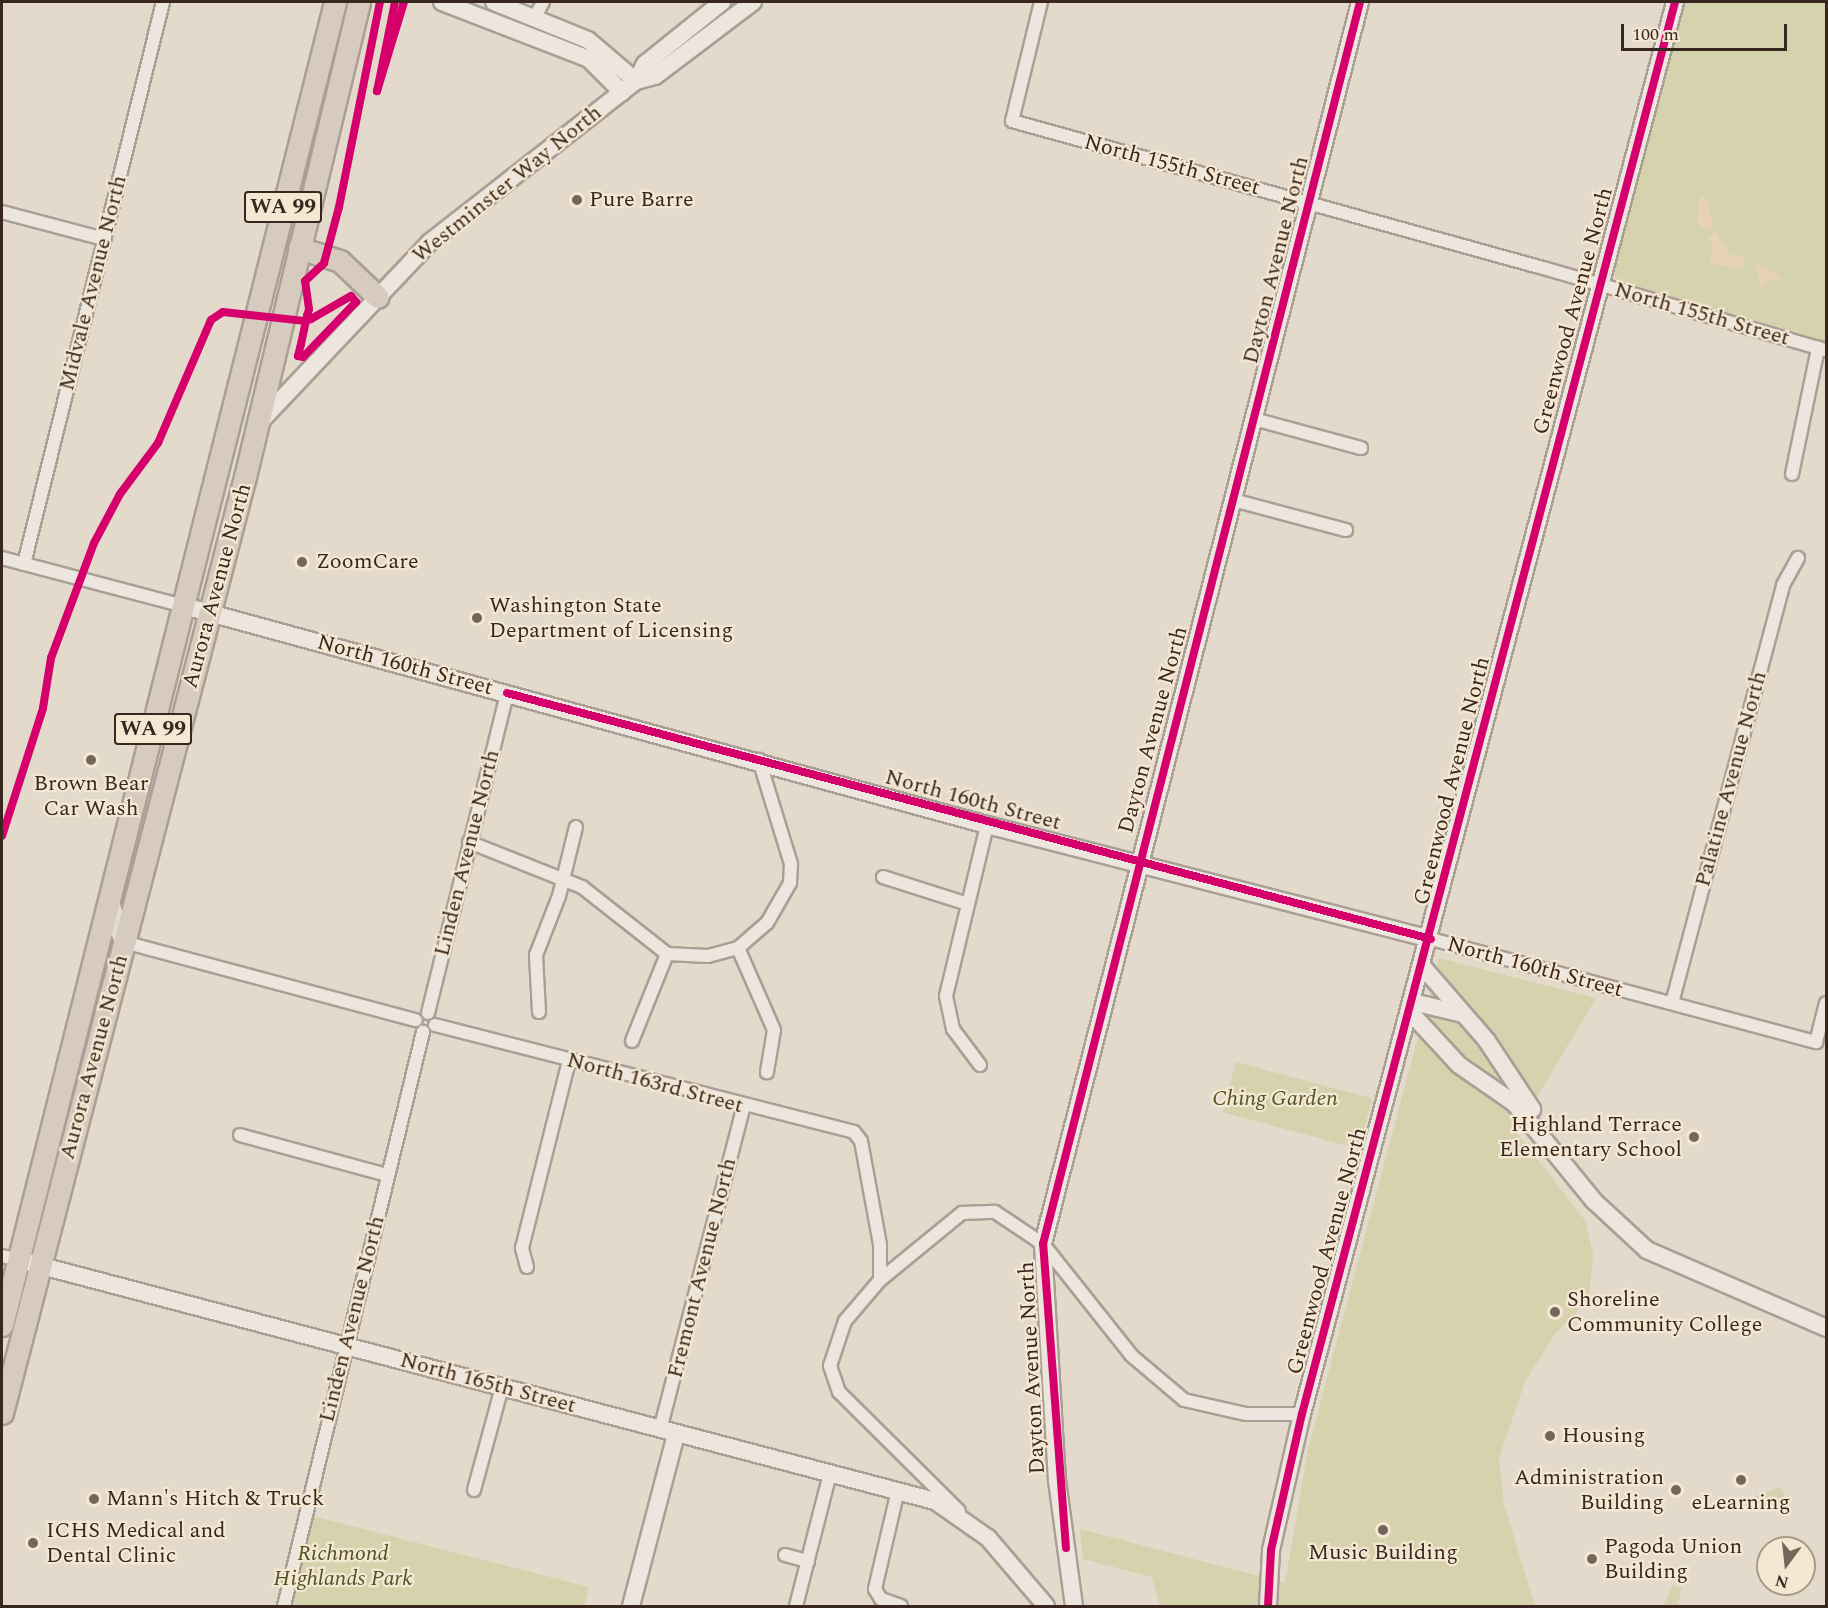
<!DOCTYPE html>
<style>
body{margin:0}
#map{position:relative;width:1828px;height:1608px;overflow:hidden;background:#e4dacc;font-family:Spectral,serif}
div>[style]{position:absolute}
.green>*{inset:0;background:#d7d2ae;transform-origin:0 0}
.sand>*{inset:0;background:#e7d3b3}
.roads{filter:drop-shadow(2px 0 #a99f95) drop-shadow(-2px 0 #a99f95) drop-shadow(0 2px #a99f95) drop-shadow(0 -2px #a99f95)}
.street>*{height:12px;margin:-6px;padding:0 6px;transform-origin:6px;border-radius:6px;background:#ece6de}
.secondary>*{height:16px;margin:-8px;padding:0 8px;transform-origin:8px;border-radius:8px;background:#ece6de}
.primary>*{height:18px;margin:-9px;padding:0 9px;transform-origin:9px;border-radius:9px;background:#e4dbcf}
.highway>*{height:21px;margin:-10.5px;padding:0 10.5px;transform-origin:10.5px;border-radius:10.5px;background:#d7cabe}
.cycleway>*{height:8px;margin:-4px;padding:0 4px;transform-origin:4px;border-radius:4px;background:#d6006c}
.dots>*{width:16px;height:16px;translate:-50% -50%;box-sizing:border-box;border:3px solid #f5e7d2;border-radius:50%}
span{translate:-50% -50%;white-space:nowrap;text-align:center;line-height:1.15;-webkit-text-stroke:4.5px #f5e7d2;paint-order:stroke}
.shield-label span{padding:2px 4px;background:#f5e7d2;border:2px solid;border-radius:4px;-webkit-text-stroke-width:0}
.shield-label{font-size:21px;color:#38271e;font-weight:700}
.street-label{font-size:22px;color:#38271e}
.poi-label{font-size:22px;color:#38271e}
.left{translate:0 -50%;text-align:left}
.right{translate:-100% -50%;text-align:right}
.park-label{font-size:22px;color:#4e5424;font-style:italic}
.frame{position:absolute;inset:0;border:3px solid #38271e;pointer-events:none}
.north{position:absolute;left:1756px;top:1536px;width:60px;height:60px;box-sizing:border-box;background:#f5e7d2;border:2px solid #a99a8a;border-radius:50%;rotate:195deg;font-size:16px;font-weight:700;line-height:24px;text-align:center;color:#38271e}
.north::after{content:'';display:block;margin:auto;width:21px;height:27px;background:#74665b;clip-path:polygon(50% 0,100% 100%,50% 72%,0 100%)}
.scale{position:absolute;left:1621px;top:24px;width:166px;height:27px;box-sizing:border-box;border:3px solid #38271e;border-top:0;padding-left:8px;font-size:18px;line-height:21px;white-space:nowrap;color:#38271e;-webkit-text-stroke:4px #f5e7d2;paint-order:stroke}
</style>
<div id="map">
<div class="green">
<i style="clip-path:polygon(1683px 2px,1826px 2px,1826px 344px,1629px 291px,1615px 279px,1614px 263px)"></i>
<i style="clip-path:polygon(1439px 958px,1596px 998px,1516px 1132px,1585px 1220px,1593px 1254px,1589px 1300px,1554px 1335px,1525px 1382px,1499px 1458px,1504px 1504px,1535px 1606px,1160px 1606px,1152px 1577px,1083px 1559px,1080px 1529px,1285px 1583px,1308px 1449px)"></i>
<i style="left:1236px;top:1062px;width:141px;height:52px;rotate:15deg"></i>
<i style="left:1781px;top:1487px;width:15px;height:28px;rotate:70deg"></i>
<i style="clip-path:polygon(313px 1516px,589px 1587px,584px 1606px,292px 1606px)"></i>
<i style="clip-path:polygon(1673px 1585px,1682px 1588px,1677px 1606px,1663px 1606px)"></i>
</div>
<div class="sand">
<i style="clip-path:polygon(1704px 194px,1714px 225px,1706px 230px,1697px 222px,1699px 199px)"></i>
<i style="clip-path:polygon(1716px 231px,1728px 253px,1746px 259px,1741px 269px,1708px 263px,1714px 249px,1708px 237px)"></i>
<i style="clip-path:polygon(1755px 265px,1764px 266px,1783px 279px,1768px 280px,1761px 289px)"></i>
</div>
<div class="roads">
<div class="street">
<i style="left:1041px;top:2px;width:122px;rotate:103.7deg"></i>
<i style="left:1012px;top:121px;width:547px;rotate:15.48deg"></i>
<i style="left:535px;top:17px;width:17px;rotate:-62deg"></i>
<i style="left:2px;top:212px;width:106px;rotate:14.8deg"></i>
<i style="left:1543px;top:268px;width:295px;rotate:16.2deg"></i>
<i style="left:1254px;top:419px;width:111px;rotate:15.2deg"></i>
<i style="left:1792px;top:474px;width:129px;rotate:-78.3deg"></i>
<i style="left:1233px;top:500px;width:117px;rotate:14.9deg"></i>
<i style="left:2px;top:558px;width:188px;rotate:14.8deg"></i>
<i style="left:24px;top:564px;width:579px;rotate:-76.11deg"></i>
<i style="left:469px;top:842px;width:122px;rotate:21.7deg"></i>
<i style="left:582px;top:887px;width:108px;rotate:38.2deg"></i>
<i style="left:667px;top:954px;width:41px;rotate:2.8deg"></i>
<i style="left:708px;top:956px;width:31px;rotate:-15deg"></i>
<i style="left:738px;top:948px;width:90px;rotate:66.3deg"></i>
<i style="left:774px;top:1030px;width:43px;rotate:99.5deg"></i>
<i style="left:883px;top:877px;width:89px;rotate:17.6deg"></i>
<i style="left:1431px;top:939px;width:399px;rotate:15deg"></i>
<i style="left:1816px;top:1042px;width:40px;rotate:-75.6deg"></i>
<i style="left:124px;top:942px;width:302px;rotate:15deg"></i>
<i style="left:738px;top:948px;width:38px;rotate:-41deg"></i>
<i style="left:767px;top:923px;width:46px;rotate:-60.1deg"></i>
<i style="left:790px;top:883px;width:19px;rotate:-87deg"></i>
<i style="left:791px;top:864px;width:109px;rotate:-107.1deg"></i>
<i style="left:1672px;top:1003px;width:432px;rotate:-75.1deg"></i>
<i style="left:1783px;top:585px;width:31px;rotate:-61deg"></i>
<i style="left:539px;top:1012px;width:57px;rotate:-93deg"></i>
<i style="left:536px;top:955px;width:63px;rotate:-68.7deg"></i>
<i style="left:559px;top:896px;width:71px;rotate:-76.2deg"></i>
<i style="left:428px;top:1013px;width:330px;rotate:-76.1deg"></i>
<i style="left:435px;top:1025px;width:432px;rotate:14.3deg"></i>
<i style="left:854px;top:1132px;width:11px;rotate:52deg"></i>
<i style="left:861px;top:1141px;width:106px;rotate:79.6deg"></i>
<i style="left:880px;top:1245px;width:35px;rotate:90deg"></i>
<i style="left:632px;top:1041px;width:94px;rotate:-68.1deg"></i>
<i style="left:980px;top:1065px;width:45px;rotate:-126.9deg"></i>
<i style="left:953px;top:1029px;width:34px;rotate:-102deg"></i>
<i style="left:946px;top:996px;width:176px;rotate:-76.5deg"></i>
<i style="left:240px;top:1135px;width:152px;rotate:15.2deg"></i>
<i style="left:2px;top:1256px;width:17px;rotate:13deg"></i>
<i style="left:527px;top:1267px;width:20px;rotate:-105deg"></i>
<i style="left:522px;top:1248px;width:193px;rotate:-75.9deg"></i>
<i style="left:660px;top:1430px;width:335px;rotate:-75.5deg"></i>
<i style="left:474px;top:1490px;width:107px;rotate:-74.8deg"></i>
<i style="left:898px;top:1490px;width:102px;rotate:103.1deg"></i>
<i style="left:875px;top:1589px;width:12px;rotate:59deg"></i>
<i style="left:881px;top:1599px;width:21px;rotate:19deg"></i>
<i style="left:959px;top:1511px;width:169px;rotate:-135.2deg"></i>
<i style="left:839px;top:1392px;width:28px;rotate:-109deg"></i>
<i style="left:830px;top:1366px;width:47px;rotate:-71.6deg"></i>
<i style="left:845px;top:1321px;width:54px;rotate:-49.5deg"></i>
<i style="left:880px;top:1280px;width:106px;rotate:-39.3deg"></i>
<i style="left:962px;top:1213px;width:33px;rotate:-2deg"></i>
<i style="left:995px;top:1212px;width:58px;rotate:33.7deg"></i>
<i style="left:1043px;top:1244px;width:143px;rotate:51.5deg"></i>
<i style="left:1132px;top:1356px;width:68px;rotate:40.2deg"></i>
<i style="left:1184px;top:1400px;width:64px;rotate:12.7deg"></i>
<i style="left:1246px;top:1414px;width:56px"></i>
<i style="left:785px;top:1555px;width:24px;rotate:15deg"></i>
<i style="left:284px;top:1606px;width:591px;rotate:-76.39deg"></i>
<i style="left:796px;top:1606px;width:136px;rotate:-75.6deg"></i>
</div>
<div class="secondary">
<i style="left:442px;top:2px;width:158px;rotate:21.2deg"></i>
<i style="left:589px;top:59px;width:47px;rotate:45deg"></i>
<i style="left:494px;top:2px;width:101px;rotate:22deg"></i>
<i style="left:588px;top:40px;width:63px;rotate:40.5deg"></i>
<i style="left:636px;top:81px;width:20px;rotate:-15deg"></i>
<i style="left:655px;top:76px;width:123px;rotate:-37.1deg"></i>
<i style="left:259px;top:423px;width:249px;rotate:-46.6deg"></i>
<i style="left:430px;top:242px;width:261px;rotate:-38deg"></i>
<i style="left:636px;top:81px;width:19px;rotate:-62deg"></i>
<i style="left:645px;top:64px;width:99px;rotate:-38.8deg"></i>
<i style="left:184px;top:606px;width:832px;rotate:15.26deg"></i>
<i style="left:987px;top:825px;width:458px;rotate:14.4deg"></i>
<i style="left:1423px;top:967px;width:98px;rotate:49.1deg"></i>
<i style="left:1487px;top:1041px;width:82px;rotate:56.5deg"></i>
<i style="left:1413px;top:1002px;width:51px;rotate:13.5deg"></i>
<i style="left:1410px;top:1012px;width:72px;rotate:47.2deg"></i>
<i style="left:1459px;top:1065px;width:67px;rotate:34.6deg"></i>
<i style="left:1514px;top:1103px;width:127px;rotate:50.8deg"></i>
<i style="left:1594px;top:1201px;width:72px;rotate:42.8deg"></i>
<i style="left:1647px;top:1250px;width:195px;rotate:23.5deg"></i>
<i style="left:19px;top:1260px;width:947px;rotate:14.74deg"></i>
<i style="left:935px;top:1501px;width:65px;rotate:34.9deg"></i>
<i style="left:988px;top:1538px;width:89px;rotate:49.5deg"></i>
<i style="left:631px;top:1606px;width:178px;rotate:-75.3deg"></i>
<i style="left:1074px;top:1606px;width:126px;rotate:-97.7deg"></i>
<i style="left:1057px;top:1481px;width:237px;rotate:-93.4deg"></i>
<i style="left:1043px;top:1244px;width:1282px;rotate:-75.68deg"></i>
<i style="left:1268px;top:1606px;width:56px;rotate:-86.9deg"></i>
<i style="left:1271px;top:1550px;width:139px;rotate:-77.2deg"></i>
<i style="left:1302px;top:1414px;width:1460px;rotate:-75.2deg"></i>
</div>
<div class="primary">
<i style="left:110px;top:903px;width:41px;rotate:70.3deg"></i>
</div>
<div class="highway">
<i style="left:299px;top:248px;width:43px;rotate:17.6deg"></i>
<i style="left:340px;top:261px;width:52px;rotate:43.5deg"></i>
<i style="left:2px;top:1325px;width:1364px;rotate:-75.87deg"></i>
<i style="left:2px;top:1413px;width:967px;rotate:-75.45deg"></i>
<i style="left:245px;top:477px;width:488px;rotate:-76.5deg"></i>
</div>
</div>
<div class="cycleway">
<i style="left:395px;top:2px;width:91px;rotate:101.4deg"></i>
<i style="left:377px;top:91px;width:93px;rotate:-73.1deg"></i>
<i style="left:507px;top:693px;width:956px;rotate:14.91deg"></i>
<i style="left:2px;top:836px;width:134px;rotate:-72.2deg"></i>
<i style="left:43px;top:708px;width:51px;rotate:-80.9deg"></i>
<i style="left:51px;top:658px;width:123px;rotate:-69.5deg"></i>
<i style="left:94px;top:543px;width:55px;rotate:-62deg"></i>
<i style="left:120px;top:494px;width:64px;rotate:-53.3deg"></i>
<i style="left:158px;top:443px;width:134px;rotate:-66.7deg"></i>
<i style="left:211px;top:320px;width:14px;rotate:-34deg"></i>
<i style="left:223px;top:312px;width:81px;rotate:6.3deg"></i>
<i style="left:304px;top:321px;width:7px;rotate:-16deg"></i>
<i style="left:311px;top:319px;width:46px;rotate:-29.9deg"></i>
<i style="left:351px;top:296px;width:8px;rotate:50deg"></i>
<i style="left:356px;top:302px;width:76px;rotate:133.9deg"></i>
<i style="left:303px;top:357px;width:5px;rotate:-169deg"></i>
<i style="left:298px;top:356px;width:12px;rotate:-76deg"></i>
<i style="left:301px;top:344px;width:29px;rotate:-78deg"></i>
<i style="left:307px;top:316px;width:7px;rotate:-74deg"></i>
<i style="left:309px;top:309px;width:28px;rotate:-98deg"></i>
<i style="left:305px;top:281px;width:26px;rotate:-43deg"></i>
<i style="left:324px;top:263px;width:58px;rotate:-75deg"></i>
<i style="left:339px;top:207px;width:209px;rotate:-78.7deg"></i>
<i style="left:1066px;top:1548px;width:305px;rotate:-94.3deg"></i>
<i style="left:1043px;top:1244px;width:1282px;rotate:-75.68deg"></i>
<i style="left:1268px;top:1606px;width:56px;rotate:-86.9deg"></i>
<i style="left:1271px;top:1550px;width:139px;rotate:-77.2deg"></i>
<i style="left:1302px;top:1414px;width:1460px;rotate:-75.2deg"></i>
</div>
<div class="dots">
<i style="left:577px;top:200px;background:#74665b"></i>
<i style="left:302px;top:562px;background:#74665b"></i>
<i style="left:477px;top:618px;background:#74665b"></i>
<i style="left:91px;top:760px;background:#74665b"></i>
<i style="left:1694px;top:1137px;background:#74665b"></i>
<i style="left:1555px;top:1312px;background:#74665b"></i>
<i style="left:1550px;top:1436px;background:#74665b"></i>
<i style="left:1741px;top:1480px;background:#74665b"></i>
<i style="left:1676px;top:1490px;background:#74665b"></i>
<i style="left:94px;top:1499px;background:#74665b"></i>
<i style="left:1383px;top:1530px;background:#74665b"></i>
<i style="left:33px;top:1543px;background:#74665b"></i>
<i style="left:1592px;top:1559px;background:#74665b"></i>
</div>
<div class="shield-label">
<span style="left:283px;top:207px">WA 99</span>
<span style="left:153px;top:729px">WA 99</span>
</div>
<div class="street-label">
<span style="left:1172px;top:165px;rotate:15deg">North 155th Street</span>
<span style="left:507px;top:184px;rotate:-39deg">Westminster Way North</span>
<span style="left:1276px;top:260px;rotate:-76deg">Dayton Avenue North</span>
<span style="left:93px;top:283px;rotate:-76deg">Midvale Avenue North</span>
<span style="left:1573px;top:311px;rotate:-75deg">Greenwood Avenue North</span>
<span style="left:1702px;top:314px;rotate:16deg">North 155th Street</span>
<span style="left:217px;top:586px;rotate:-75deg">Aurora Avenue North</span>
<span style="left:405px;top:665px;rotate:15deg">North 160th Street</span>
<span style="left:1153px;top:730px;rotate:-75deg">Dayton Avenue North</span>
<span style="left:1731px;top:779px;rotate:-75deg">Palatine Avenue North</span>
<span style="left:1452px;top:781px;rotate:-76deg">Greenwood Avenue North</span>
<span style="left:973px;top:800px;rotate:15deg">North 160th Street</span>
<span style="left:467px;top:853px;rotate:-76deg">Linden Avenue North</span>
<span style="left:1535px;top:967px;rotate:15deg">North 160th Street</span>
<span style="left:94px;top:1057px;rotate:-75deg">Aurora Avenue North</span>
<span style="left:655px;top:1083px;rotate:15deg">North 163rd Street</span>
<span style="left:1327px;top:1251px;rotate:-75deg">Greenwood Avenue North</span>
<span style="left:702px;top:1268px;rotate:-76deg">Fremont Avenue North</span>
<span style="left:352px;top:1319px;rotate:-76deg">Linden Avenue North</span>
<span style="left:1032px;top:1368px;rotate:-93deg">Dayton Avenue North</span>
<span style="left:488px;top:1383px;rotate:15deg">North 165th Street</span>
</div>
<div class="poi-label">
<span class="left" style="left:589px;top:200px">Pure Barre</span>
<span class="left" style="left:316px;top:562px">ZoomCare</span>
<span class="left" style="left:489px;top:618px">Washington State<br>Department of Licensing</span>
<span style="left:91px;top:796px">Brown Bear<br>Car Wash</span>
<span class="right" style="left:1682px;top:1137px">Highland Terrace<br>Elementary School</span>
<span class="left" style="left:1567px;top:1312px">Shoreline<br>Community College</span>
<span class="left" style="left:1562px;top:1436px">Housing</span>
<span class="right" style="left:1664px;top:1490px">Administration<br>Building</span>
<span class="left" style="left:106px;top:1499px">Mann's Hitch &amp; Truck</span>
<span style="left:1741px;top:1503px">eLearning</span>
<span class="left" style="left:46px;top:1543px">ICHS Medical and<br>Dental Clinic</span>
<span class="left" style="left:1604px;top:1559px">Pagoda Union<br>Building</span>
<span style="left:1383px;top:1553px">Music Building</span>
</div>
<div class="park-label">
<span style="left:1275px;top:1099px">Ching Garden</span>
<span style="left:343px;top:1566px">Richmond<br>Highlands Park</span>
</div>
<div class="frame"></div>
<div class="north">N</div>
<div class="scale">100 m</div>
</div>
